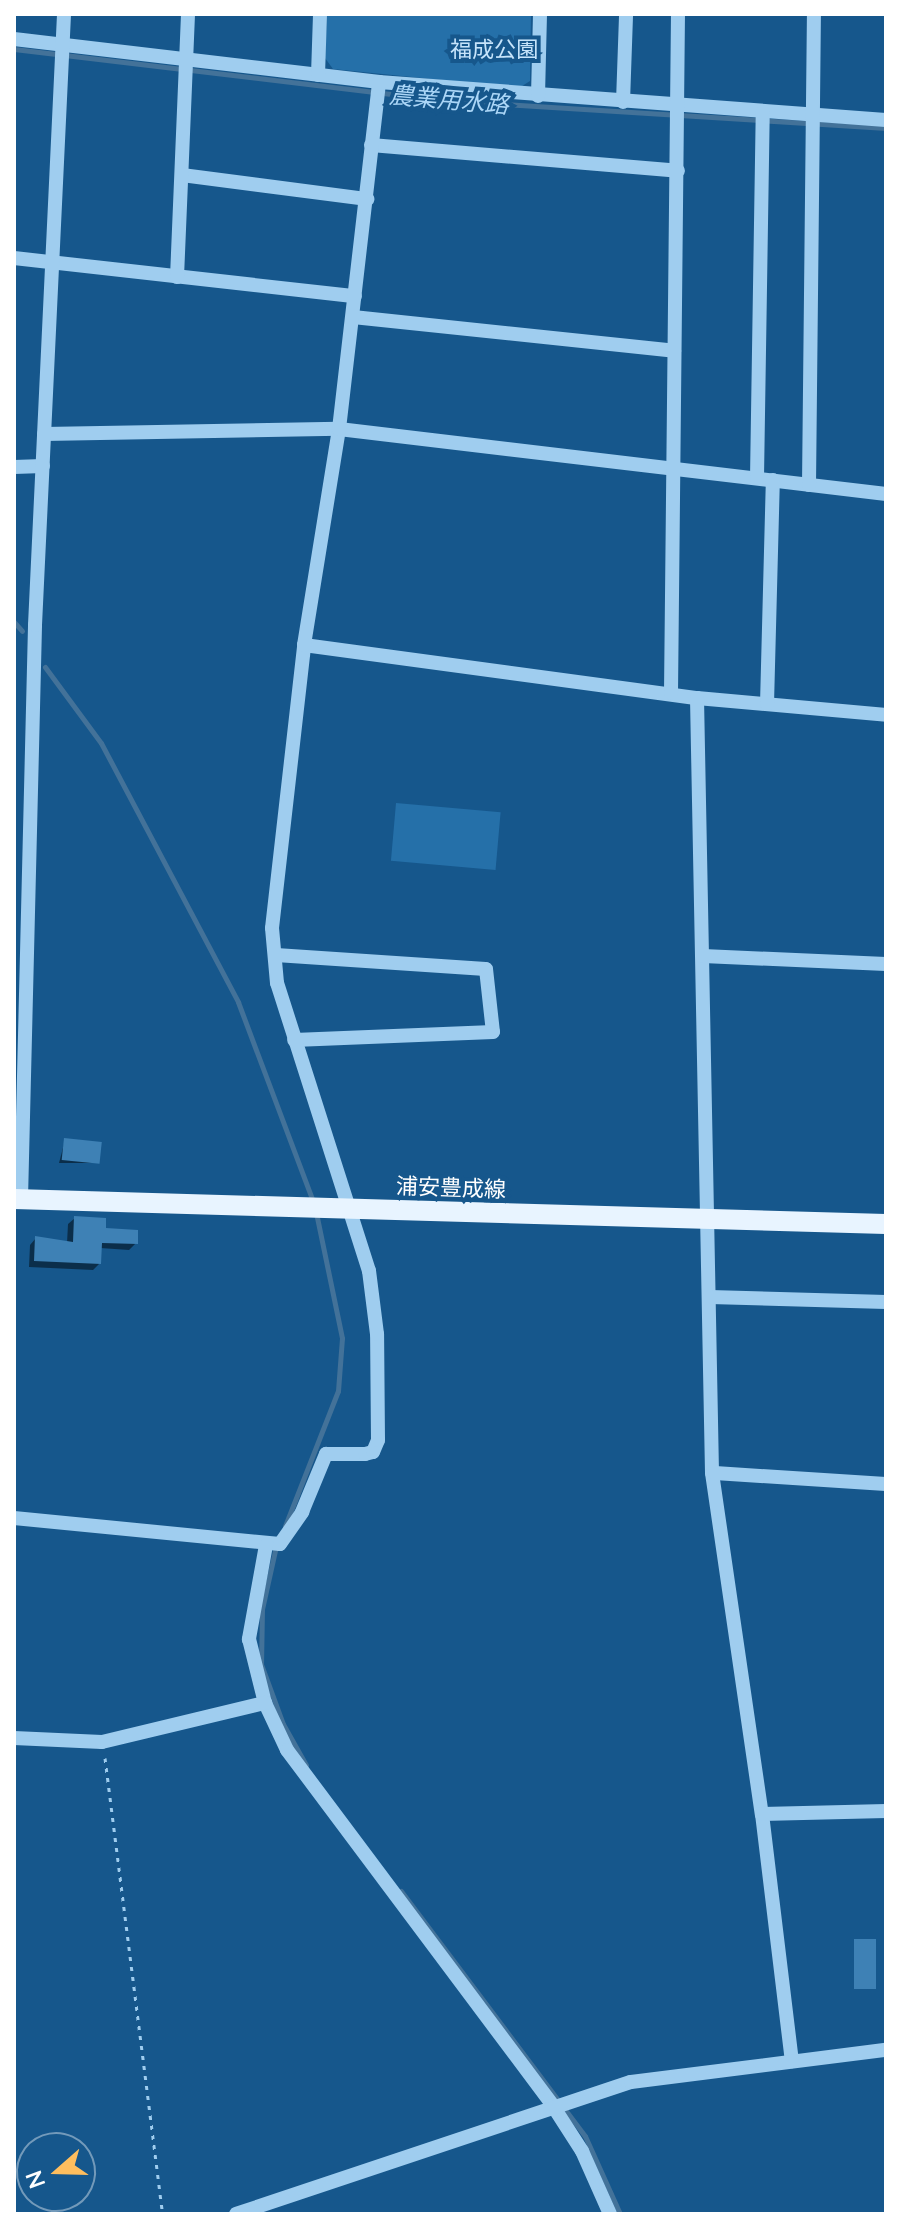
<!DOCTYPE html>
<meta charset="utf-8">
<style>
body{margin:0}
#map{position:relative;width:900px;height:2228px;overflow:hidden;background:#16578c;font-family:Lato,"Noto Sans JP",sans-serif}
div>[style]{position:absolute}
.green>*{inset:0;background:#2570a9;transform-origin:0 0}
.shadow>*{inset:0;background:#0007}
.stream>*{height:5px;margin:-2.5px;padding:0 2.5px;transform-origin:2.5px;border-radius:2.5px;background:#437299}
.building>*{inset:0;background:#3e81b5;transform-origin:0 0}
.path>*{height:3px;margin-top:-1.5px;transform-origin:0;background:repeating-linear-gradient(90deg,#9fcdef 0 4px,transparent 0 10px)}
.minor>*{height:14px;margin:-7px;padding:0 7px;transform-origin:7px;border-radius:7px;background:#9fcdef}
.major>*{height:20px;margin:-10px;padding:0 10px;transform-origin:10px;border-radius:10px;background:#e8f4ff}
span{translate:-50% -50%;white-space:nowrap;text-align:center;line-height:1.15;-webkit-text-stroke:8px #16578c;paint-order:stroke}
.park-label{font-size:22px;color:#c6e4fb}
.street-label{font-size:22px;color:#fff}
.water-label{font-size:24px;color:#abd6f7;font-style:italic}
.frame{position:absolute;inset:0;border:16px solid #fff;pointer-events:none}
.north{position:absolute;left:16px;top:2132px;width:80px;height:80px;box-sizing:border-box;background:#16578c;border:2px solid #739aba;border-radius:50%;rotate:250deg;font-size:22px;font-weight:700;line-height:32px;text-align:center;color:#fff}
.north::after{content:'';display:block;margin:auto;width:28px;height:36px;background:#ffbe5e;clip-path:polygon(50% 0,100% 100%,50% 72%,0 100%)}
</style>
<div id="map">
<div class="green">
<i style="clip-path:polygon(327px 14px,531px 14px,530px 81px,519px 88px,333px 69px,325px 58px)"></i>
<i style="left:396px;top:803px;width:105px;height:58px;rotate:5deg"></i>
</div>
<div class="shadow">
<i style="clip-path:polygon(65px 1140px,97px 1163px,59px 1163px)"></i>
<i style="clip-path:polygon(75px 1218px,136px 1243px,129px 1250px,100px 1248px,99px 1264px,93px 1270px,29px 1267px,30px 1245px,36px 1238px,67px 1243px,68px 1224px)"></i>
</div>
<div class="stream">
<i style="left:14px;top:49px;width:430px;rotate:6.8deg"></i>
<i style="left:441px;top:100px;width:446px;rotate:3.6deg"></i>
<i style="left:14px;top:622px;width:12px;rotate:48deg"></i>
<i style="left:45px;top:667px;width:94px;rotate:53.6deg"></i>
<i style="left:101px;top:743px;width:293px;rotate:62.1deg"></i>
<i style="left:238px;top:1002px;width:216px;rotate:69.4deg"></i>
<i style="left:285px;top:1526px;width:145px;rotate:-68.6deg"></i>
<i style="left:338px;top:1391px;width:53px;rotate:-85.7deg"></i>
<i style="left:342px;top:1338px;width:128px;rotate:-101.7deg"></i>
<i style="left:276px;top:1546px;width:65px;rotate:102.5deg"></i>
<i style="left:262px;top:1609px;width:55px;rotate:91deg"></i>
<i style="left:261px;top:1664px;width:64px;rotate:69.9deg"></i>
<i style="left:283px;top:1724px;width:47px;rotate:60.7deg"></i>
<i style="left:401px;top:1891px;width:306px;rotate:53.1deg"></i>
<i style="left:585px;top:2136px;width:85px;rotate:65.8deg"></i>
</div>
<div class="building">
<i style="left:64px;top:1138px;width:38px;height:22px;rotate:6deg"></i>
<i style="clip-path:polygon(74px 1216px,106px 1218px,106px 1228px,138px 1230px,138px 1244px,102px 1243px,101px 1264px,34px 1261px,35px 1236px,73px 1242px)"></i>
<i style="left:854px;top:1939px;width:22px;height:50px"></i>
</div>
<div class="path">
<i style="left:105px;top:1758px;width:460px;rotate:82.8deg"></i>
</div>
<div class="minor">
<i style="left:14px;top:39px;width:368px;rotate:6.7deg"></i>
<i style="left:379px;top:82px;width:508px;rotate:4.29deg"></i>
<i style="left:318px;top:75px;width:61px;rotate:-88.1deg"></i>
<i style="left:538px;top:96px;width:82px;rotate:-88.6deg"></i>
<i style="left:623px;top:102px;width:88px;rotate:-88deg"></i>
<i style="left:371px;top:145px;width:308px;rotate:4.8deg"></i>
<i style="left:182px;top:175px;width:187px;rotate:7.4deg"></i>
<i style="left:14px;top:258px;width:343px;rotate:6.4deg"></i>
<i style="left:177px;top:277px;width:263px;rotate:-87.6deg"></i>
<i style="left:353px;top:317px;width:323px;rotate:6deg"></i>
<i style="left:44px;top:434px;width:295px;rotate:-1deg"></i>
<i style="left:339px;top:429px;width:551px;rotate:6.78deg"></i>
<i style="left:14px;top:467px;width:29px;rotate:-2deg"></i>
<i style="left:757px;top:478px;width:366px;rotate:-89.1deg"></i>
<i style="left:809px;top:485px;width:471px;rotate:-89.4deg"></i>
<i style="left:304px;top:645px;width:397px;rotate:7.7deg"></i>
<i style="left:697px;top:698px;width:190px;rotate:5.1deg"></i>
<i style="left:671px;top:693px;width:679px;rotate:-89.41deg"></i>
<i style="left:697px;top:698px;width:775px;rotate:88.89deg"></i>
<i style="left:712px;top:1473px;width:345px;rotate:81.7deg"></i>
<i style="left:762px;top:1814px;width:249px;rotate:83.1deg"></i>
<i style="left:767px;top:704px;width:224px;rotate:-88.5deg"></i>
<i style="left:276px;top:955px;width:210px;rotate:3.8deg"></i>
<i style="left:486px;top:969px;width:63px;rotate:83.7deg"></i>
<i style="left:493px;top:1032px;width:199px;rotate:177.7deg"></i>
<i style="left:703px;top:956px;width:183px;rotate:2.5deg"></i>
<i style="left:21px;top:1199px;width:574px;rotate:-88.6deg"></i>
<i style="left:35px;top:625px;width:612px;rotate:-87.28deg"></i>
<i style="left:710px;top:1297px;width:176px;rotate:1.6deg"></i>
<i style="left:715px;top:1473px;width:171px;rotate:3.7deg"></i>
<i style="left:14px;top:1518px;width:267px;rotate:5.6deg"></i>
<i style="left:280px;top:1544px;width:39px;rotate:-55deg"></i>
<i style="left:302px;top:1512px;width:63px;rotate:-67.5deg"></i>
<i style="left:326px;top:1454px;width:39px"></i>
<i style="left:365px;top:1454px;width:8px;rotate:-14deg"></i>
<i style="left:373px;top:1452px;width:13px;rotate:-67deg"></i>
<i style="left:378px;top:1440px;width:106px;rotate:-90.5deg"></i>
<i style="left:377px;top:1334px;width:64px;rotate:-97.2deg"></i>
<i style="left:369px;top:1271px;width:302px;rotate:-107.7deg"></i>
<i style="left:277px;top:983px;width:55px;rotate:-95.2deg"></i>
<i style="left:272px;top:928px;width:285px;rotate:-83.5deg"></i>
<i style="left:304px;top:645px;width:219px;rotate:-80.8deg"></i>
<i style="left:339px;top:429px;width:349px;rotate:-83.4deg"></i>
<i style="left:266px;top:1545px;width:96px;rotate:100.3deg"></i>
<i style="left:249px;top:1639px;width:66px;rotate:76deg"></i>
<i style="left:265px;top:1703px;width:52px;rotate:64.9deg"></i>
<i style="left:287px;top:1750px;width:444px;rotate:53.2deg"></i>
<i style="left:553px;top:2106px;width:54px;rotate:57.2deg"></i>
<i style="left:582px;top:2151px;width:69px;rotate:66deg"></i>
<i style="left:14px;top:1738px;width:88px;rotate:2.6deg"></i>
<i style="left:102px;top:1742px;width:168px;rotate:-13.5deg"></i>
<i style="left:762px;top:1814px;width:124px;rotate:-1.4deg"></i>
<i style="left:236px;top:2214px;width:416px;rotate:-18.5deg"></i>
<i style="left:631px;top:2082px;width:257px;rotate:-7.2deg"></i>
</div>
<div class="major">
<i style="left:14px;top:1199px;width:872px;rotate:1.64deg"></i>
</div>
<div class="park-label">
<span style="left:494px;top:49px">福成公園</span>
</div>
<div class="street-label">
<span style="left:451px;top:1187px;rotate:2deg">浦安豊成線</span>
</div>
<div class="water-label">
<span style="left:449px;top:99px;rotate:5deg">農業用水路</span>
</div>
<div class="frame"></div>
<div class="north">N</div>
</div>
